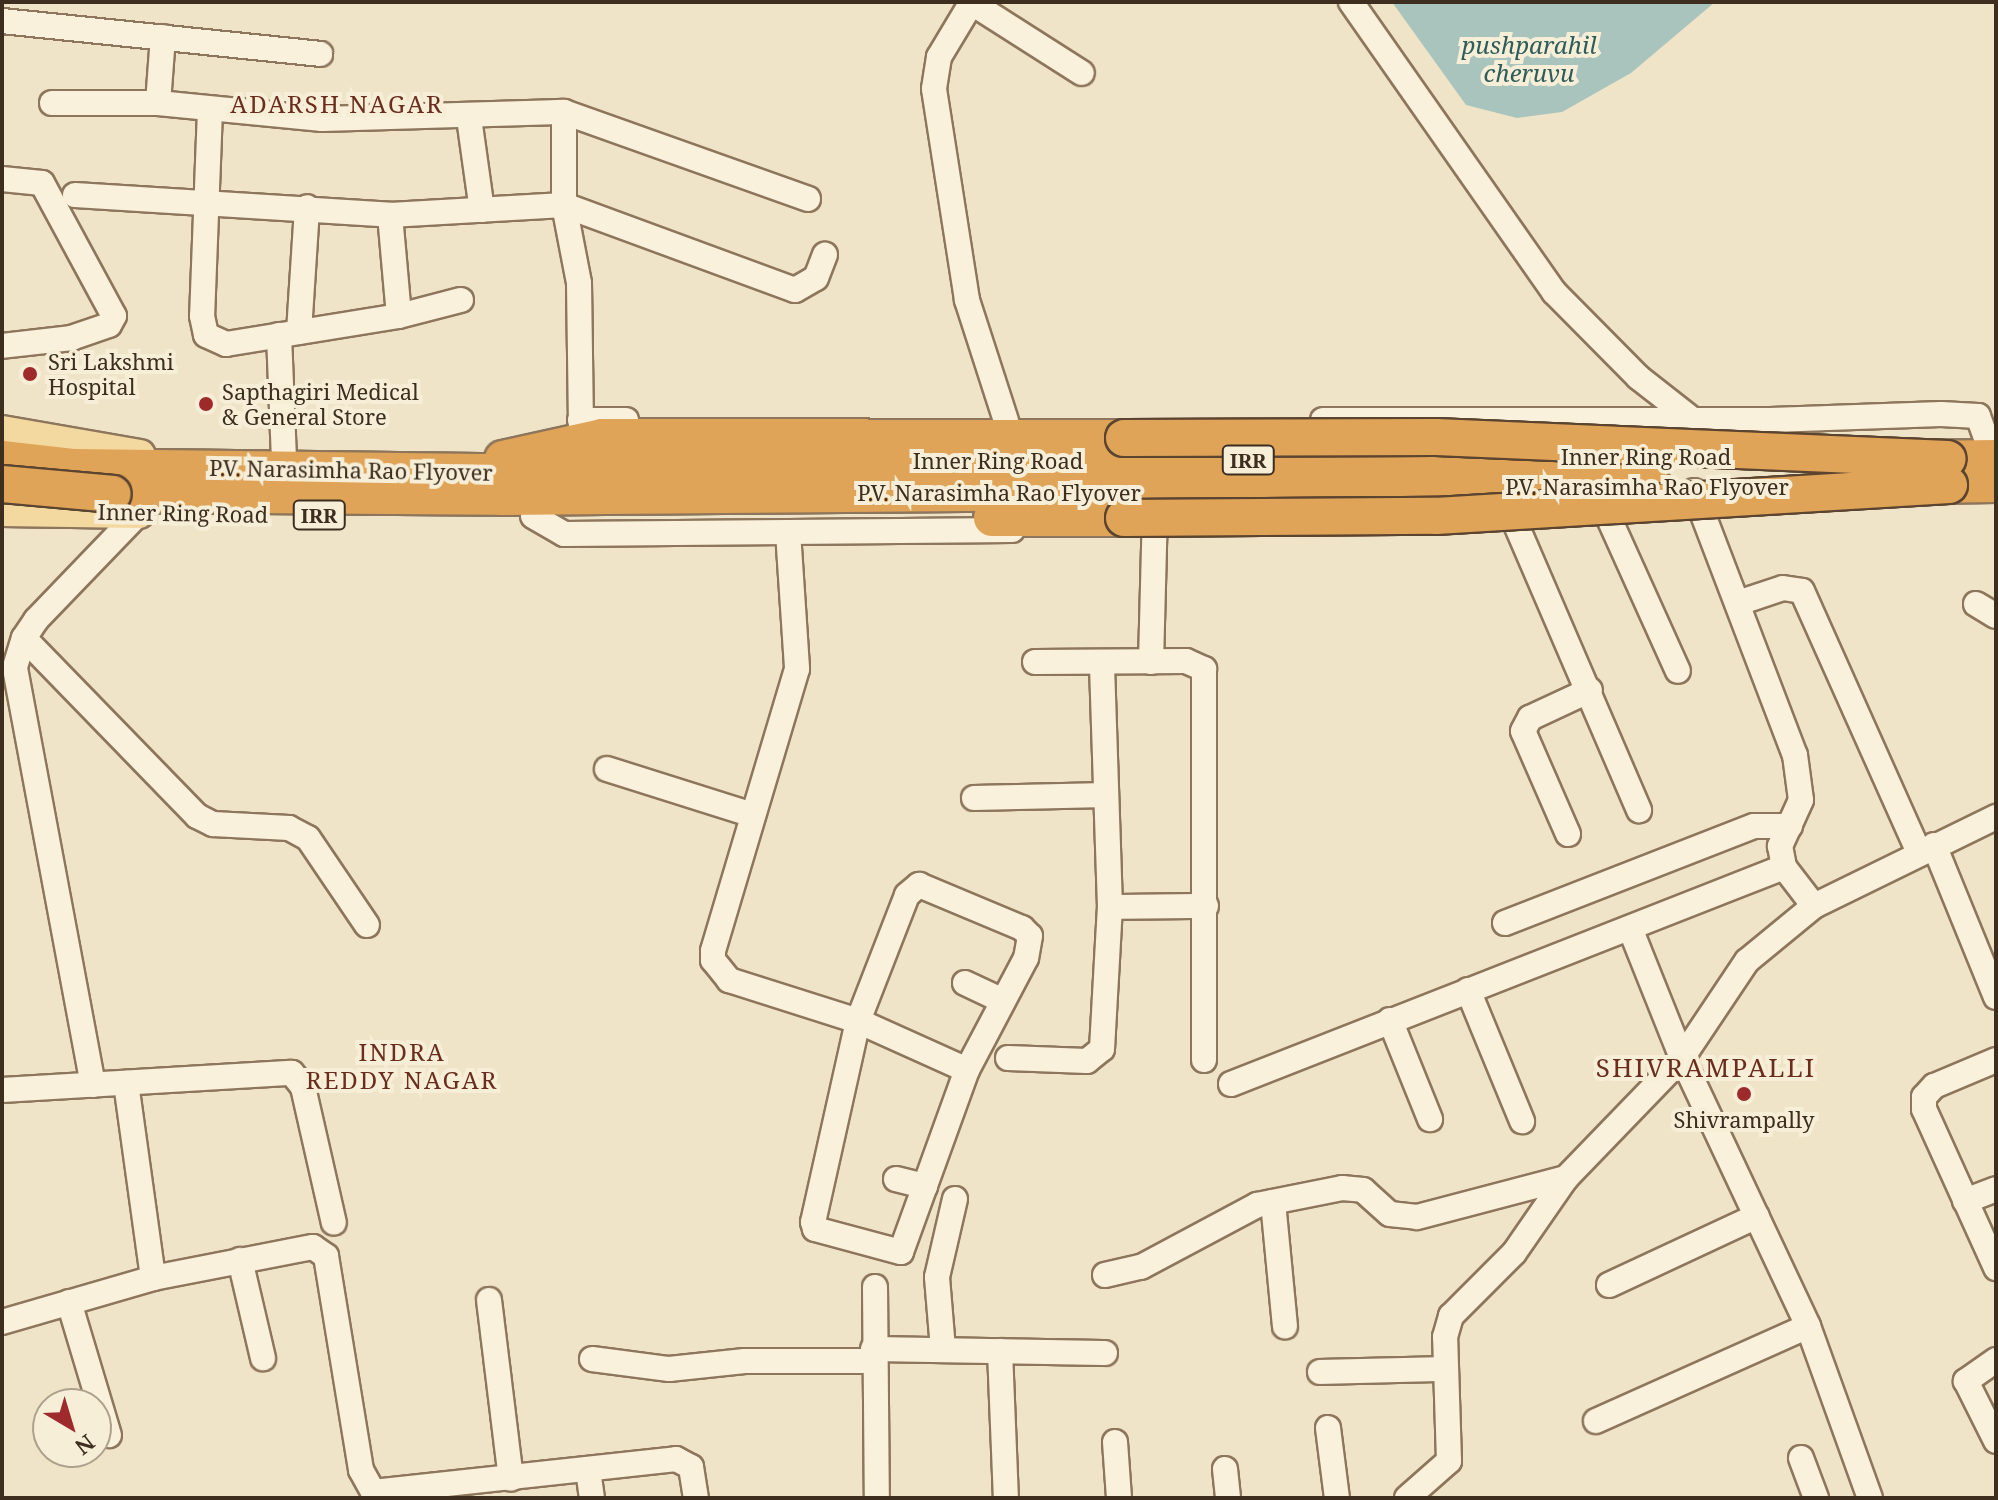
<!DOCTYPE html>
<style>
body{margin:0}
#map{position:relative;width:1998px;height:1500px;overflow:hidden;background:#f0e4c8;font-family:"Noto Serif",serif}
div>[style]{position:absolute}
.water>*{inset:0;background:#a9c4bc}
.roads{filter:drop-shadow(2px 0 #8d765c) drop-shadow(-2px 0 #8d765c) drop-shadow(0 2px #8d765c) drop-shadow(0 -2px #8d765c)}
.minor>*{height:24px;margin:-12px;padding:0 12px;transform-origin:12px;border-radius:12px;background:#faf1dc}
.major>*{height:30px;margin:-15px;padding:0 15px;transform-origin:15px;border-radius:15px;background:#f3d9a0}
.highway>*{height:36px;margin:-18px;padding:0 18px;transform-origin:18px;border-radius:18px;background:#e0a458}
.bridges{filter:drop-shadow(2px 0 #5b4430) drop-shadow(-2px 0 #5b4430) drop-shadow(0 2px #5b4430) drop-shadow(0 -2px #5b4430)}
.highway-bridge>*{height:36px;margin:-18px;padding:0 18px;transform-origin:18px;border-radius:18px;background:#e0a458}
.dots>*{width:22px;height:22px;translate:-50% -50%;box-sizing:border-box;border:4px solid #f7eed8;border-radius:50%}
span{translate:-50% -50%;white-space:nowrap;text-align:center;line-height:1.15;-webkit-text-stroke:8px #f7eed8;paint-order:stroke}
.shield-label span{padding:2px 6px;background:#f7eed8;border:2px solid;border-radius:6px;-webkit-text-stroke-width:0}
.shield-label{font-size:20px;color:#3d2e20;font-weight:700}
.poi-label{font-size:22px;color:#3d2e20}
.left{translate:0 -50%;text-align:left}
.street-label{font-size:22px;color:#3d2e20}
.water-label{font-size:24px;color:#2f5d5a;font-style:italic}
.neighbourhood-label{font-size:24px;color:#6b2e1e;letter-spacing:2px}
.quarter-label{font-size:26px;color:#6b2e1e;letter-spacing:2px}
.frame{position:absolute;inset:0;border:4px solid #3d2e20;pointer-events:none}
.north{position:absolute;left:32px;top:1388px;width:80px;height:80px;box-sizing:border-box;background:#f7eed8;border:2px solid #ada18e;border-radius:50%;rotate:142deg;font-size:22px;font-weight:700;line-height:32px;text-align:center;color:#3d2e20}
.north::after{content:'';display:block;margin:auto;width:28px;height:36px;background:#9e2a2b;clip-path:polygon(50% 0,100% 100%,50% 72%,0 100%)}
</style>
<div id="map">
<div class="water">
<i style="clip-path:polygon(1392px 2px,1715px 2px,1631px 73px,1562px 112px,1517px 118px,1466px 105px)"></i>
</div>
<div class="roads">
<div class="minor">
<i style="left:972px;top:2px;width:64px;rotate:121deg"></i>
<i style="left:939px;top:57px;width:32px;rotate:99deg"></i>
<i style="left:934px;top:89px;width:214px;rotate:81.1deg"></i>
<i style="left:967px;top:300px;width:127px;rotate:72.1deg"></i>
<i style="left:1351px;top:2px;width:354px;rotate:55deg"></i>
<i style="left:1554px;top:292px;width:120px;rotate:45.3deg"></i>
<i style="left:1638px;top:377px;width:70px;rotate:38deg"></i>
<i style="left:972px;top:3px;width:130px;rotate:32.5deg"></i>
<i style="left:2px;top:21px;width:320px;rotate:5.9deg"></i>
<i style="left:52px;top:103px;width:106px"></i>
<i style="left:158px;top:103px;width:165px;rotate:5.6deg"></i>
<i style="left:322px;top:119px;width:242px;rotate:-1.7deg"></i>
<i style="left:564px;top:112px;width:259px;rotate:19.6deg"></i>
<i style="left:158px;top:103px;width:66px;rotate:-85.7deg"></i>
<i style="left:210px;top:110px;width:206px;rotate:92.2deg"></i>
<i style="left:202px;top:316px;width:19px;rotate:78deg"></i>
<i style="left:206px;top:335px;width:22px;rotate:24deg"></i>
<i style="left:226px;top:344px;width:175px;rotate:-9.2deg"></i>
<i style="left:399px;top:316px;width:64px;rotate:-14.5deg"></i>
<i style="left:564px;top:112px;width:93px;rotate:90deg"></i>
<i style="left:564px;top:205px;width:79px;rotate:79.1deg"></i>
<i style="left:579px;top:283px;width:150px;rotate:89.2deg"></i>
<i style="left:469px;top:118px;width:93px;rotate:82deg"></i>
<i style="left:2px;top:179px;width:40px;rotate:5.7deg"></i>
<i style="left:42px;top:183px;width:151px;rotate:61.6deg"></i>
<i style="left:114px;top:316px;width:10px;rotate:119deg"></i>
<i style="left:109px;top:325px;width:39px;rotate:161deg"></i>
<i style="left:72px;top:338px;width:70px;rotate:173.5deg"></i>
<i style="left:75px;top:195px;width:316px;rotate:3.6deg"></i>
<i style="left:390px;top:215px;width:174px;rotate:-3.3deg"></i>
<i style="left:564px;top:205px;width:246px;rotate:20.2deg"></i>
<i style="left:795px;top:290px;width:24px;rotate:-30deg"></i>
<i style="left:816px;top:278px;width:25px;rotate:-69deg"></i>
<i style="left:390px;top:215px;width:101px;rotate:84.9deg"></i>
<i style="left:299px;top:332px;width:125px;rotate:-86.3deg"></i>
<i style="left:279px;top:335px;width:125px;rotate:87.7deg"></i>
<i style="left:580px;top:420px;width:46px"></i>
<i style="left:1323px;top:420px;width:447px"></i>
<i style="left:1770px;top:420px;width:171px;rotate:-2deg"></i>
<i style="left:1941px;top:414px;width:37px;rotate:3deg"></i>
<i style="left:1978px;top:416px;width:38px;rotate:70deg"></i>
<i style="left:1694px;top:491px;width:283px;rotate:69.1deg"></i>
<i style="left:1795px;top:755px;width:45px;rotate:82.4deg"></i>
<i style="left:1801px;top:800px;width:51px;rotate:114.5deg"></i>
<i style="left:1780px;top:846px;width:21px;rotate:79deg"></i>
<i style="left:1784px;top:867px;width:49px;rotate:52.4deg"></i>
<i style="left:1598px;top:494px;width:194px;rotate:65.7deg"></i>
<i style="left:1505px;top:499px;width:339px;rotate:66.7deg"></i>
<i style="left:533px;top:516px;width:36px;rotate:30deg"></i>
<i style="left:564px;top:534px;width:448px;rotate:-0.5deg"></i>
<i style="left:788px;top:532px;width:137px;rotate:86.2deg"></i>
<i style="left:797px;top:669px;width:294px;rotate:106.6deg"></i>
<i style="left:713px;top:951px;width:9px;rotate:90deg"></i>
<i style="left:713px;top:960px;width:26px;rotate:51deg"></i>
<i style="left:729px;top:980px;width:135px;rotate:17.6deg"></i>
<i style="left:858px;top:1021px;width:206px;rotate:102.6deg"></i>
<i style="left:813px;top:1222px;width:7px;rotate:74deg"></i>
<i style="left:815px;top:1229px;width:89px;rotate:15deg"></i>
<i style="left:901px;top:1252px;width:194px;rotate:-70.1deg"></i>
<i style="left:967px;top:1070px;width:120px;rotate:-155.8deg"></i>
<i style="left:858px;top:1021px;width:135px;rotate:-68.7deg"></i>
<i style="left:907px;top:895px;width:16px;rotate:-40deg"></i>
<i style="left:919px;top:885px;width:112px;rotate:22.7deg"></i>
<i style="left:1022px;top:928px;width:11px;rotate:45deg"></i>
<i style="left:1030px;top:936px;width:22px;rotate:100deg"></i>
<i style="left:1026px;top:958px;width:127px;rotate:117.8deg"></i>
<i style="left:1738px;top:603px;width:47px;rotate:-18.4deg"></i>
<i style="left:1783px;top:588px;width:19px;rotate:9deg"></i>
<i style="left:1802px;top:591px;width:286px;rotate:65.9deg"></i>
<i style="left:1976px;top:604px;width:23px;rotate:31deg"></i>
<i style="left:24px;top:638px;width:248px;rotate:45.8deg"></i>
<i style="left:197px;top:816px;width:18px;rotate:27deg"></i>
<i style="left:213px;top:824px;width:76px;rotate:3deg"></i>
<i style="left:289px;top:828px;width:21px;rotate:28deg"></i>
<i style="left:308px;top:838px;width:105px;rotate:55.9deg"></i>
<i style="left:1035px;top:662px;width:151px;rotate:-0.4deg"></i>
<i style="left:1186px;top:661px;width:20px;rotate:24deg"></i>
<i style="left:1204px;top:669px;width:391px;rotate:90deg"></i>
<i style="left:1151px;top:662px;width:158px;rotate:-88.5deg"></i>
<i style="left:607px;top:769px;width:153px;rotate:17.5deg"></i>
<i style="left:974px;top:798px;width:132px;rotate:-1.3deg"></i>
<i style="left:1568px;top:834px;width:112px;rotate:-113.6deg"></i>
<i style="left:1523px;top:731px;width:15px;rotate:-62deg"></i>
<i style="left:1530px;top:718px;width:66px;rotate:-25deg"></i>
<i style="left:1934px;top:845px;width:164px;rotate:67.8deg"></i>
<i style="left:1110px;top:907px;width:96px;rotate:-0.6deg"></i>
<i style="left:1505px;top:923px;width:267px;rotate:-21.3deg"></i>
<i style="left:1754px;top:826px;width:36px"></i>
<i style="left:1630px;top:928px;width:140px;rotate:68.2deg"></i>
<i style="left:1682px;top:1058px;width:296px;rotate:64.8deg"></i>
<i style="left:1808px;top:1326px;width:183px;rotate:70.2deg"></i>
<i style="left:965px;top:983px;width:42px;rotate:25.3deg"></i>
<i style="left:1468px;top:990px;width:142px;rotate:67.6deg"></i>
<i style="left:1390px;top:1020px;width:107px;rotate:68deg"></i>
<i style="left:1008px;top:1058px;width:79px;rotate:2.2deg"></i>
<i style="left:1087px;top:1061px;width:19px;rotate:-39deg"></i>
<i style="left:1102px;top:1049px;width:142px;rotate:-86.8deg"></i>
<i style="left:1110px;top:907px;width:244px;rotate:-91.9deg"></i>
<i style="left:1996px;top:1060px;width:67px;rotate:157.2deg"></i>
<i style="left:1934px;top:1086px;width:15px;rotate:132deg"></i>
<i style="left:1924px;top:1097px;width:12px;rotate:90deg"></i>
<i style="left:1924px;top:1109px;width:175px;rotate:65.6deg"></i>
<i style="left:126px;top:1083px;width:197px;rotate:82.1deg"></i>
<i style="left:1231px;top:1084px;width:594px;rotate:-21.43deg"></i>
<i style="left:93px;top:1085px;width:425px;rotate:-100.6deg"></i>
<i style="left:15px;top:667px;width:30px;rotate:-73deg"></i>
<i style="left:24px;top:638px;width:22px;rotate:-56deg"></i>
<i style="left:36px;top:620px;width:149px;rotate:-46.1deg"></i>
<i style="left:2px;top:1090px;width:290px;rotate:-3.4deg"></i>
<i style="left:292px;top:1073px;width:18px;rotate:52deg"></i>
<i style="left:303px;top:1087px;width:139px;rotate:77.2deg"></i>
<i style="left:896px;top:1179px;width:30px;rotate:14deg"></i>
<i style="left:1965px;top:1201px;width:33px;rotate:-21deg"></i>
<i style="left:1273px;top:1202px;width:125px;rotate:84.5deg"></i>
<i style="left:240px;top:1260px;width:101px;rotate:76.8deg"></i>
<i style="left:1105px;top:1275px;width:37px;rotate:-13deg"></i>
<i style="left:1141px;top:1267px;width:132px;rotate:-28.1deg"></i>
<i style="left:1257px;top:1205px;width:87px;rotate:-11.3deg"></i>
<i style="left:1342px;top:1188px;width:21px;rotate:5deg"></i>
<i style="left:1363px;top:1190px;width:36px;rotate:42deg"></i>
<i style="left:1390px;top:1214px;width:27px;rotate:6deg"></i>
<i style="left:1417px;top:1217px;width:154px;rotate:-14.7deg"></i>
<i style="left:1609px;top:1285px;width:163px;rotate:-25deg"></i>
<i style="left:875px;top:1287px;width:211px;rotate:89.5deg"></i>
<i style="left:489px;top:1300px;width:180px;rotate:83deg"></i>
<i style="left:69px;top:1302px;width:139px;rotate:73.3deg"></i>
<i style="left:2px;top:1322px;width:157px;rotate:-16.2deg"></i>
<i style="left:153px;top:1278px;width:163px;rotate:-11deg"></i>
<i style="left:313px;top:1247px;width:16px;rotate:35deg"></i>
<i style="left:326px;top:1256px;width:217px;rotate:80.7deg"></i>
<i style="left:361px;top:1470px;width:25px;rotate:61deg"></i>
<i style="left:373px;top:1492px;width:305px;rotate:-6.2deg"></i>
<i style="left:676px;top:1459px;width:17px;rotate:28deg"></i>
<i style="left:691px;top:1467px;width:31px;rotate:81deg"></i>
<i style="left:873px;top:1349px;width:232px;rotate:1deg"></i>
<i style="left:943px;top:1349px;width:72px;rotate:-94.8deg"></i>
<i style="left:937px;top:1277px;width:80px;rotate:-77deg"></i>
<i style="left:1000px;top:1351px;width:147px;rotate:87.7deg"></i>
<i style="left:592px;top:1359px;width:78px;rotate:7.4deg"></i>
<i style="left:669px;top:1369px;width:76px;rotate:-6deg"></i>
<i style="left:745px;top:1361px;width:128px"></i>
<i style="left:1996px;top:1360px;width:37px;rotate:145deg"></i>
<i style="left:1966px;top:1381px;width:67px;rotate:63.4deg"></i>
<i style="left:1320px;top:1372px;width:126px;rotate:-1.4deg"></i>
<i style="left:1596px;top:1421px;width:232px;rotate:-24.1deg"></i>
<i style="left:1328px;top:1428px;width:71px;rotate:82.7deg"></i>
<i style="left:1115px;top:1442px;width:56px;rotate:85.9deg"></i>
<i style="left:1801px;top:1458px;width:43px;rotate:69.4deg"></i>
<i style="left:1225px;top:1469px;width:29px;rotate:84deg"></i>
<i style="left:588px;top:1470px;width:28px;rotate:82deg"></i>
<i style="left:1407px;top:1498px;width:56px;rotate:-41.4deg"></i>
<i style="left:1449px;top:1461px;width:124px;rotate:-91.8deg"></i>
<i style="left:1445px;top:1337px;width:22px;rotate:-74deg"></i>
<i style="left:1451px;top:1316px;width:89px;rotate:-45deg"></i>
<i style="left:1514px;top:1253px;width:91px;rotate:-55.3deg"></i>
<i style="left:1566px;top:1178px;width:167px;rotate:-46deg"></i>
<i style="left:1682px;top:1058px;width:117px;rotate:-56.2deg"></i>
<i style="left:1747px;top:961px;width:87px;rotate:-39.4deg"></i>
<i style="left:1814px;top:906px;width:203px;rotate:-26.1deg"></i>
</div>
<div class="major">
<i style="left:2px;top:431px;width:140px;rotate:9.9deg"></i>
<i style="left:2px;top:511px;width:137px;rotate:0.8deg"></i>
</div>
<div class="highway">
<i style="left:2px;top:459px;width:71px;rotate:6.4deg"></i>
<i style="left:73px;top:467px;width:428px;rotate:0.7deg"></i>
<i style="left:501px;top:472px;width:1151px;rotate:-0.5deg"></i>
<i style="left:503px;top:459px;width:101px;rotate:-12.5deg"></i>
<i style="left:602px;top:437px;width:522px;rotate:0.11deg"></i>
<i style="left:1919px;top:459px;width:77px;rotate:-0.7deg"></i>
<i style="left:1918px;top:485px;width:78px;rotate:-0.7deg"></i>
<i style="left:113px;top:494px;width:388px;rotate:0.4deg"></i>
<i style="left:501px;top:497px;width:1153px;rotate:-0.5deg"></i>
<i style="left:992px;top:518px;width:132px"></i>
</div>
</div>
<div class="bridges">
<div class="highway-bridge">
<i style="left:1124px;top:438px;width:312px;rotate:-0.2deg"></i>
<i style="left:1436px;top:437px;width:512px;rotate:2.46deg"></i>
<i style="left:2px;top:484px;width:111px;rotate:5.1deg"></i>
<i style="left:1124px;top:518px;width:312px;rotate:-0.4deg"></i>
<i style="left:1436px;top:516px;width:514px;rotate:-3.46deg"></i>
</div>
</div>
<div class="dots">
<i style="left:30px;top:374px;background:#9e2a2b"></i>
<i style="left:206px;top:404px;background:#9e2a2b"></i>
<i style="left:1744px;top:1094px;background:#9e2a2b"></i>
</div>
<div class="shield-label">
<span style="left:1248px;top:460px">IRR</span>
<span style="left:319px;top:515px">IRR</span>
</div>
<div class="poi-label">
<span class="left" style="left:48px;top:374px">Sri Lakshmi<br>Hospital</span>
<span class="left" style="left:222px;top:404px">Sapthagiri Medical<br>&amp; General Store</span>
<span style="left:1744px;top:1120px">Shivrampally</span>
</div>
<div class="street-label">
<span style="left:1646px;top:457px">Inner Ring Road</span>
<span style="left:998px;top:461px">Inner Ring Road</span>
<span style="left:351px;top:470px;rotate:1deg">P.V. Narasimha Rao Flyover</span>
<span style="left:1647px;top:487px">P.V. Narasimha Rao Flyover</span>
<span style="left:999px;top:493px">P.V. Narasimha Rao Flyover</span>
<span style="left:183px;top:513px;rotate:1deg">Inner Ring Road</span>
</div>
<div class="water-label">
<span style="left:1529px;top:59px">pushparahil<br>cheruvu</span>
</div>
<div class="neighbourhood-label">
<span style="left:337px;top:104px">ADARSH NAGAR</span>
<span style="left:402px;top:1066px">INDRA<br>REDDY NAGAR</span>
</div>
<div class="quarter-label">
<span style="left:1706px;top:1068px">SHIVRAMPALLI</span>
</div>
<div class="frame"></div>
<div class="north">N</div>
</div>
